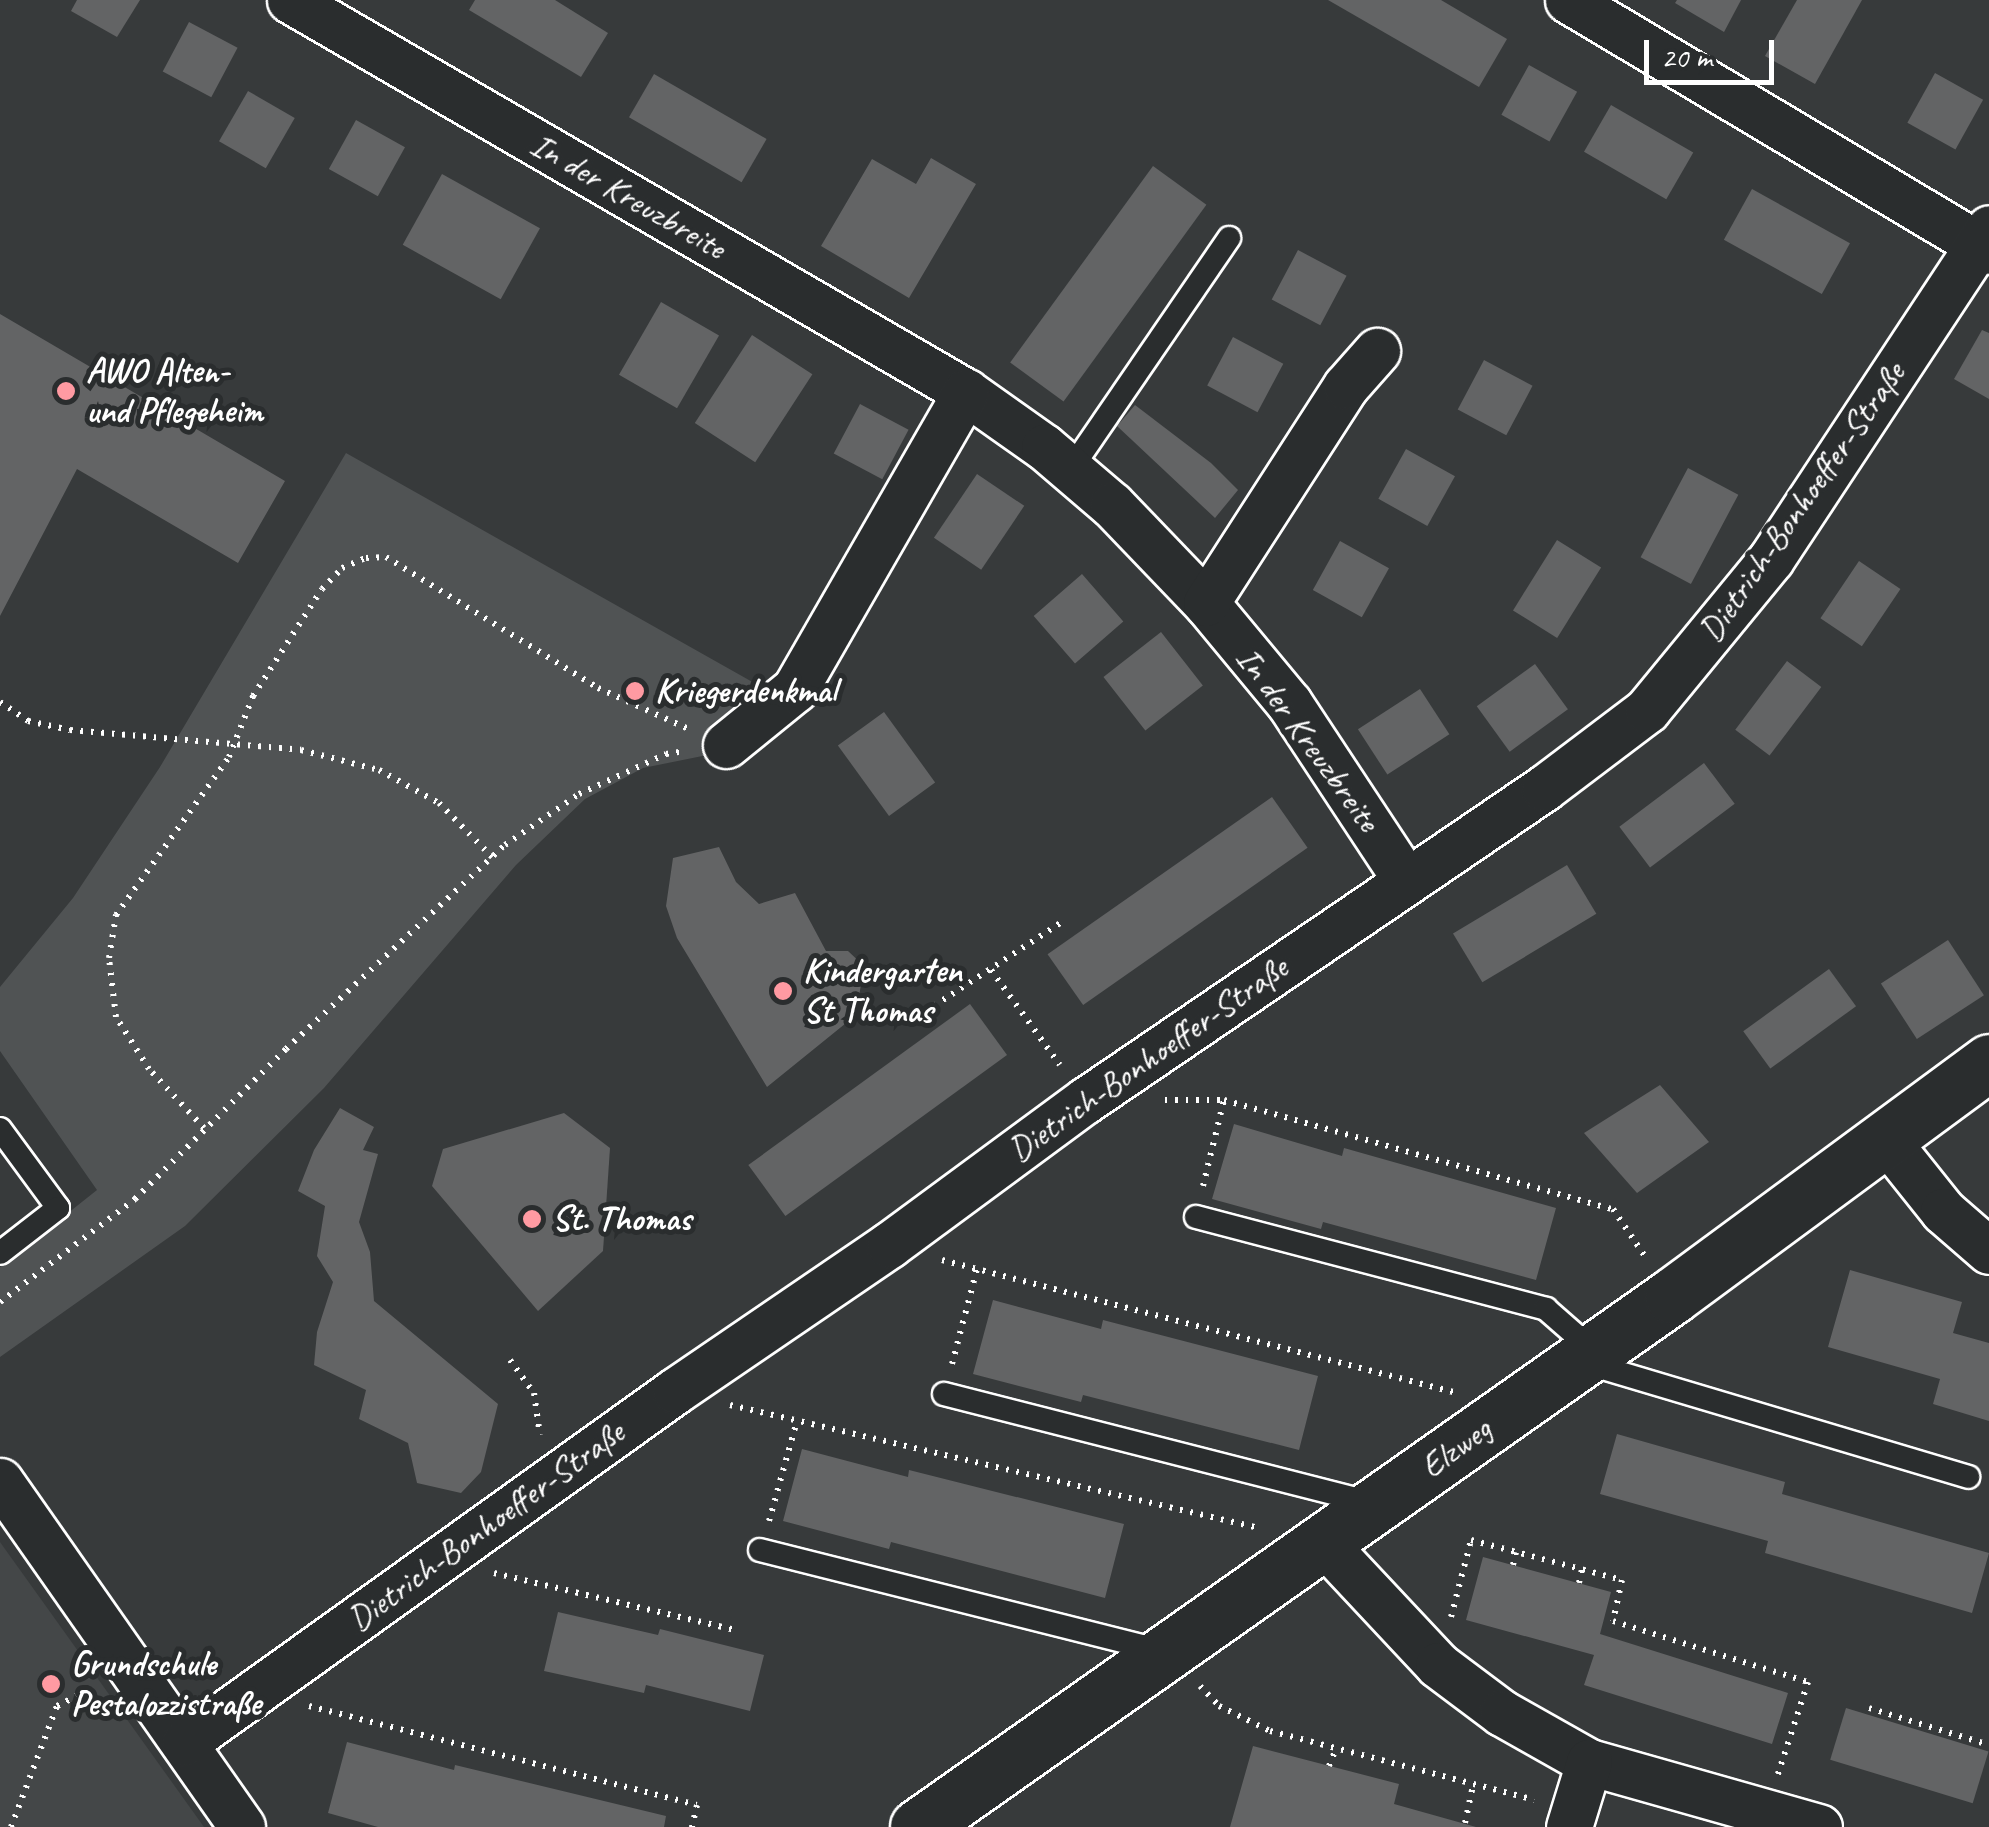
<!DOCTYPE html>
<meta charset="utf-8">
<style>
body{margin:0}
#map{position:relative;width:1989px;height:1827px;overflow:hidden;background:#373a3b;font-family:Caveat,sans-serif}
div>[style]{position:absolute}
.built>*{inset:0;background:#444748}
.green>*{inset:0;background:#505354}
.building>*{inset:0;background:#636465;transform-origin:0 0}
.path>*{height:6px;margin-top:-3px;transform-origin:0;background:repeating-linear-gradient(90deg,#fff 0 2.5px,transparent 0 10.5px)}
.roads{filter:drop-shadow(2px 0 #fff) drop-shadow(-2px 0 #fff) drop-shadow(0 2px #fff) drop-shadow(0 -2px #fff)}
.lane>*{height:22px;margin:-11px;padding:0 11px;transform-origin:11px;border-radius:11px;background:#2a2d2e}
.street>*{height:45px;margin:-22.5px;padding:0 22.5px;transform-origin:22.5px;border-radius:22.5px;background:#2a2d2e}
.secondary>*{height:55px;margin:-27.5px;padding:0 27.5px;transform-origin:27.5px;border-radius:27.5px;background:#2a2d2e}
.dots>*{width:28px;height:28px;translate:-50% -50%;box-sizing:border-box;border:5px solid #2a2d2e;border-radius:50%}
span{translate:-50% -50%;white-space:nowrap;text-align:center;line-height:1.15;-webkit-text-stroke:10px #2a2d2e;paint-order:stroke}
.street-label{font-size:35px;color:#fff}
.poi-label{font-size:35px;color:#fff;font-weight:700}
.left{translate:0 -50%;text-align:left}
.scale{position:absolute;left:1644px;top:40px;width:130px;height:45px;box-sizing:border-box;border:5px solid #fff;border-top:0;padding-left:12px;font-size:30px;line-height:35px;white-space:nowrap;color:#fff;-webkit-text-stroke:8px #2a2d2e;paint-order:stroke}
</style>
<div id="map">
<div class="built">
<i style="clip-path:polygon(0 1542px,204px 1827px,0 1827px)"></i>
</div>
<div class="green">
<i style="clip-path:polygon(346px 453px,770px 692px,742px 748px,643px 768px,585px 799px,516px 865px,324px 1088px,185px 1226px,0 1357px,0 1267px,97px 1190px,0 1051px,0 987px,73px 898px,160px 767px)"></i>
</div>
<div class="building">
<i style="clip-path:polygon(77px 0,140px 0,117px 37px,71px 11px)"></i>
<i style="clip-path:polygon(475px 0,555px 0,608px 33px,581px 77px,469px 10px)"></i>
<i style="clip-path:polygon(1328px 0,1441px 0,1507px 39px,1479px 87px)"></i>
<i style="clip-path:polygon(1677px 0,1741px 0,1724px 32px,1675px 3px)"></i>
<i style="clip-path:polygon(1797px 0,1862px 0,1815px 84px,1765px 56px)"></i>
<i style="left:189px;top:22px;width:55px;height:56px;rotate:28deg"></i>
<i style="left:1529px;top:65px;width:55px;height:57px;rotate:29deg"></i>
<i style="left:1935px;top:73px;width:55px;height:57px;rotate:29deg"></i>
<i style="left:654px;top:74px;width:130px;height:50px;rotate:30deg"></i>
<i style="left:248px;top:91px;width:54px;height:58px;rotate:30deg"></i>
<i style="left:1611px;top:105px;width:95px;height:54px;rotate:30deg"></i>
<i style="left:356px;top:120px;width:56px;height:56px;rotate:29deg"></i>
<i style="clip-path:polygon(931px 158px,976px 184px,909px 298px,821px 246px,872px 159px,916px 184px)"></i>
<i style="left:1153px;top:166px;width:66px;height:243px;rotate:36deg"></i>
<i style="left:442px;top:174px;width:112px;height:81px;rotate:29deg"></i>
<i style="left:1752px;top:189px;width:112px;height:58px;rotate:29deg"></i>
<i style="left:1298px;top:250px;width:55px;height:56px;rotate:28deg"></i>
<i style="left:661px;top:302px;width:67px;height:84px;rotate:30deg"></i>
<i style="clip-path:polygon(0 314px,285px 481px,238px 563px,77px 469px,0 616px)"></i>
<i style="clip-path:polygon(1982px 330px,1989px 333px,1989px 399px,1954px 379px)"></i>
<i style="left:752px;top:335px;width:72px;height:105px;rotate:33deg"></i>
<i style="left:1233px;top:337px;width:57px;height:55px;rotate:28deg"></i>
<i style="left:1484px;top:360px;width:55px;height:56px;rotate:28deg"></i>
<i style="left:860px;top:404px;width:55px;height:56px;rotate:28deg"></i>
<i style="clip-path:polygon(1135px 405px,1211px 463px,1238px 490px,1215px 518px,1117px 426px)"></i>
<i style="left:1406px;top:449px;width:56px;height:57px;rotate:29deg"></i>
<i style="left:1688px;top:468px;width:57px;height:101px;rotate:28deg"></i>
<i style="left:977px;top:474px;width:57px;height:77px;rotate:34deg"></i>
<i style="left:1557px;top:540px;width:52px;height:83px;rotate:32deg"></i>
<i style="left:1340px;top:541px;width:56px;height:56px;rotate:29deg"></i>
<i style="left:1859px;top:561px;width:50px;height:69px;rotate:34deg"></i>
<i style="left:1082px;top:574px;width:63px;height:64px;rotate:49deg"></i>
<i style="left:1161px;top:632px;width:68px;height:73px;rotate:52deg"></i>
<i style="left:1787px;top:661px;width:43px;height:86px;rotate:37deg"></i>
<i style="left:1535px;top:664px;width:56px;height:72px;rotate:54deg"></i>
<i style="left:1420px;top:689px;width:54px;height:74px;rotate:57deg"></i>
<i style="left:884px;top:712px;width:87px;height:57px;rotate:54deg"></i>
<i style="left:1704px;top:763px;width:51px;height:106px;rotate:53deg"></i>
<i style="left:1272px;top:797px;width:62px;height:274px;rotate:55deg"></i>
<i style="clip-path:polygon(719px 847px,736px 882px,759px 904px,795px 893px,826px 951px,848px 951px,864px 966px,856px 1015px,767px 1087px,677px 938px,666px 906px,673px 858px)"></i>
<i style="left:1567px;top:865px;width:57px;height:133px;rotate:59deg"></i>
<i style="left:1948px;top:940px;width:66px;height:80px;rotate:57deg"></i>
<i style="left:1829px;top:969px;width:46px;height:106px;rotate:54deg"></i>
<i style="left:970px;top:1004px;width:63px;height:274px;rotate:54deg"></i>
<i style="clip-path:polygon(1660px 1085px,1709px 1142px,1637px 1193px,1584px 1133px)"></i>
<i style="clip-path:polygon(340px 1108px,374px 1127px,363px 1150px,378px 1154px,359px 1222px,370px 1252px,374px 1301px,498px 1404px,481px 1472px,461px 1493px,417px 1483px,408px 1443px,359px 1419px,366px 1390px,314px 1365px,317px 1332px,333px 1282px,317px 1256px,325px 1206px,298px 1191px,314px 1150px)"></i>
<i style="clip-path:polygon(564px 1113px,610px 1148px,603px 1251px,538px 1311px,432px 1186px,443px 1149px)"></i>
<i style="clip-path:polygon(1234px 1124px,1342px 1156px,1344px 1148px,1556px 1208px,1536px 1280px,1323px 1222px,1321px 1229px,1212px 1199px)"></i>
<i style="clip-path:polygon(1850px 1270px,1962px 1302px,1953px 1333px,1989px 1343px,1989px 1421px,1933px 1404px,1940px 1379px,1828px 1347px)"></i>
<i style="clip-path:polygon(993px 1300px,1101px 1329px,1103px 1320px,1318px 1376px,1299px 1450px,1083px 1395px,1081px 1402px,973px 1374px)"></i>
<i style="clip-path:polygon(1617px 1434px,1785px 1482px,1782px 1494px,1989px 1553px,1972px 1613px,1765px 1553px,1768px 1541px,1600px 1494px)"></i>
<i style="clip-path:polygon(802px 1449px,908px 1477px,909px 1470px,1124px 1524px,1105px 1598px,891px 1542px,889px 1549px,783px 1521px)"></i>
<i style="clip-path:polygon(1483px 1557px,1611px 1592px,1600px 1634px,1788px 1693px,1772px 1744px,1584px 1685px,1594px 1655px,1466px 1620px)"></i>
<i style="clip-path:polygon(558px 1612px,658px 1635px,660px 1629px,764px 1655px,750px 1711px,646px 1685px,644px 1693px,544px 1671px)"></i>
<i style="left:1846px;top:1708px;width:149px;height:54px;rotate:17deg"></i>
<i style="clip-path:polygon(347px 1742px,454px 1770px,455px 1765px,666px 1816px,664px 1827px,378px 1827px,328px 1813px)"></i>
<i style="clip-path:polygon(1253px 1746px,1399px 1784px,1394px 1804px,1476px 1827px,1230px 1827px)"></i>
</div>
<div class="path">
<i style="left:0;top:702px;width:34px;rotate:34deg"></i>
<i style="left:28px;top:721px;width:43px;rotate:12.1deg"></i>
<i style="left:70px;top:730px;width:232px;rotate:4.9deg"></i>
<i style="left:301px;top:750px;width:81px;rotate:14.4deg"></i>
<i style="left:379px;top:770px;width:68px;rotate:28.8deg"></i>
<i style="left:439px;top:803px;width:76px;rotate:45.5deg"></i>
<i style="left:991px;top:970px;width:117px;rotate:54deg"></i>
<i style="left:908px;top:1023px;width:184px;rotate:-33.3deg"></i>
<i style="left:1165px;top:1100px;width:59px"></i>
<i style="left:1224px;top:1100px;width:404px;rotate:15.7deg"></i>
<i style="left:1613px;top:1209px;width:59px;rotate:56deg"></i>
<i style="left:204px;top:1128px;width:81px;rotate:-133deg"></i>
<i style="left:149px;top:1069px;width:62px;rotate:-122.4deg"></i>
<i style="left:116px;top:1017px;width:59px;rotate:-96.8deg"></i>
<i style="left:109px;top:958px;width:44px;rotate:-80.8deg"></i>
<i style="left:116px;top:915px;width:194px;rotate:-54.4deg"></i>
<i style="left:229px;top:757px;width:66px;rotate:-68.5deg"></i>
<i style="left:253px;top:696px;width:127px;rotate:-57.2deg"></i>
<i style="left:322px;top:589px;width:29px;rotate:-46deg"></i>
<i style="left:342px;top:568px;width:26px;rotate:-23deg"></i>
<i style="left:366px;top:558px;width:20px;rotate:-3deg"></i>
<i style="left:386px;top:557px;width:249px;rotate:31.7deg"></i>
<i style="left:598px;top:688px;width:100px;rotate:24.3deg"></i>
<i style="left:1203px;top:1186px;width:89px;rotate:-76.3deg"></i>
<i style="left:942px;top:1260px;width:528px;rotate:14.48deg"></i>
<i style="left:0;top:1302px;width:170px;rotate:-37.3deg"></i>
<i style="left:135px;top:1199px;width:213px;rotate:-44.8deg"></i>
<i style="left:286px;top:1049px;width:299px;rotate:-43deg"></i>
<i style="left:505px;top:845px;width:90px;rotate:-34.6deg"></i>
<i style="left:579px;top:794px;width:96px;rotate:-24.7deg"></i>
<i style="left:666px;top:754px;width:20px;rotate:-9deg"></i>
<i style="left:510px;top:1360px;width:41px;rotate:54deg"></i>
<i style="left:534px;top:1393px;width:42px;rotate:81.9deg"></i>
<i style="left:952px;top:1364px;width:98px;rotate:-75.3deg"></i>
<i style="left:730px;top:1405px;width:543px;rotate:13.09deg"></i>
<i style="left:769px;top:1521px;width:104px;rotate:-74.4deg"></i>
<i style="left:1513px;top:1565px;width:13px;rotate:-77deg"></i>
<i style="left:494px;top:1573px;width:249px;rotate:13.3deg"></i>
<i style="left:1579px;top:1583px;width:14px;rotate:-78deg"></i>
<i style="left:1451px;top:1617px;width:80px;rotate:-75.4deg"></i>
<i style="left:1471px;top:1540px;width:156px;rotate:14.8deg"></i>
<i style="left:1622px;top:1580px;width:42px;rotate:102.4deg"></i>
<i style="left:1613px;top:1621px;width:204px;rotate:17.4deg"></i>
<i style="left:1808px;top:1682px;width:97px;rotate:108.1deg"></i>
<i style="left:1200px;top:1686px;width:28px;rotate:46deg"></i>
<i style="left:1219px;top:1706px;width:57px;rotate:26.1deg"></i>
<i style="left:1270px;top:1731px;width:273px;rotate:14.6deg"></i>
<i style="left:309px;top:1706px;width:400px;rotate:14.3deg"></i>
<i style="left:697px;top:1805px;width:23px;rotate:103deg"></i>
<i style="left:1869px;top:1708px;width:126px;rotate:17.1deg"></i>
<i style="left:1329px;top:1766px;width:18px;rotate:-68deg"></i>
<i style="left:1465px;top:1823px;width:38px;rotate:-78deg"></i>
<i style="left:11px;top:1827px;width:129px;rotate:-69.2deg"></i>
<i style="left:57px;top:1706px;width:39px;rotate:-27deg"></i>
</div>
<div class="roads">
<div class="lane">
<i style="left:1071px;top:469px;width:280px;rotate:-55.6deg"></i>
<i style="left:0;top:1129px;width:98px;rotate:53.7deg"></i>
<i style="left:58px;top:1208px;width:73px;rotate:142.2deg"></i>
<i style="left:1196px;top:1217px;width:362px;rotate:14.7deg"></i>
<i style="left:1546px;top:1309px;width:64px;rotate:41.2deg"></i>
<i style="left:1583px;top:1362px;width:402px;rotate:16.6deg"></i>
<i style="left:944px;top:1394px;width:442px;rotate:14.3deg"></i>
<i style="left:760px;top:1550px;width:411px;rotate:14.1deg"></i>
</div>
<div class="street">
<i style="left:290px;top:0;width:781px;rotate:30.11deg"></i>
<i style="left:966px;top:392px;width:95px;rotate:35.2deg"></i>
<i style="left:1044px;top:447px;width:89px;rotate:40.5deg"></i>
<i style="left:1112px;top:505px;width:136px;rotate:46.2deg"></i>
<i style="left:1206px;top:603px;width:130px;rotate:50.3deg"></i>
<i style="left:1289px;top:703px;width:211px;rotate:56.6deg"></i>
<i style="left:1568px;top:0;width:490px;rotate:30.8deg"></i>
<i style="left:1206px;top:603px;width:258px;rotate:-57.2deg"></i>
<i style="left:1346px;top:386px;width:47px;rotate:-48.5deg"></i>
<i style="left:726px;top:745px;width:89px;rotate:-39.1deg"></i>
<i style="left:795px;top:689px;width:343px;rotate:-60.1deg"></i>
<i style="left:1884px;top:1137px;width:95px;rotate:51.4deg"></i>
<i style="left:1943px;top:1211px;width:61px;rotate:41deg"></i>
<i style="left:0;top:1481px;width:422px;rotate:55deg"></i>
<i style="left:1323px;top:1542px;width:168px;rotate:46.9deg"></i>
<i style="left:1438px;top:1665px;width:80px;rotate:36.9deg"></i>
<i style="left:1502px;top:1713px;width:100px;rotate:29.4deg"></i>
<i style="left:1589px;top:1762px;width:239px;rotate:15.8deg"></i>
<i style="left:184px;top:1743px;width:604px;rotate:-35.64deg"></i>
<i style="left:675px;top:1391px;width:259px;rotate:-34.3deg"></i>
<i style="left:889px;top:1245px;width:245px;rotate:-36.4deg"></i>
<i style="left:1086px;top:1100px;width:554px;rotate:-34.26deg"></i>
<i style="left:1544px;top:788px;width:129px;rotate:-37.1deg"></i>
<i style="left:1647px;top:710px;width:195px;rotate:-50.6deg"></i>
<i style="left:1771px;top:559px;width:396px;rotate:-56.6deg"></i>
<i style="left:1569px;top:1827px;width:68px;rotate:-72.9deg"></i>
</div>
<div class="secondary">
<i style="left:918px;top:1827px;width:922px;rotate:-35.15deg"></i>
<i style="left:1672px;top:1296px;width:394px;rotate:-36.4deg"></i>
</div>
</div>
<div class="dots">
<i style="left:66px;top:391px;background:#ff9aa2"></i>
<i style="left:635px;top:691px;background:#ff9aa2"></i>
<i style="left:783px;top:991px;background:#ff9aa2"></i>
<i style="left:532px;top:1219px;background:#ff9aa2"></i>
<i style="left:51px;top:1684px;background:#ff9aa2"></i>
</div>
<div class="street-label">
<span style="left:628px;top:196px;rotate:30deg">In der Kreuzbreite</span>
<span style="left:1802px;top:502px;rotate:-55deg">Dietrich-Bonhoeffer-Straße</span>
<span style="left:1308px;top:739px;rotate:54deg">In der Kreuzbreite</span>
<span style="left:1148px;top:1059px;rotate:-35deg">Dietrich-Bonhoeffer-Straße</span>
<span style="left:1456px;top:1448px;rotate:-36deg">Elzweg</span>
<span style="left:486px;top:1526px;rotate:-36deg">Dietrich-Bonhoeffer-Straße</span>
</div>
<div class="poi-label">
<span class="left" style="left:86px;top:391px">AWO Alten-<br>und Pflegeheim</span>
<span class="left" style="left:655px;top:691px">Kriegerdenkmal</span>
<span class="left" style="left:803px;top:991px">Kindergarten<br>St Thomas</span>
<span class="left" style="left:552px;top:1219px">St. Thomas</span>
<span class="left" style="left:71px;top:1684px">Grundschule<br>Pestalozzistraße</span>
</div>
<div class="scale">20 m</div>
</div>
